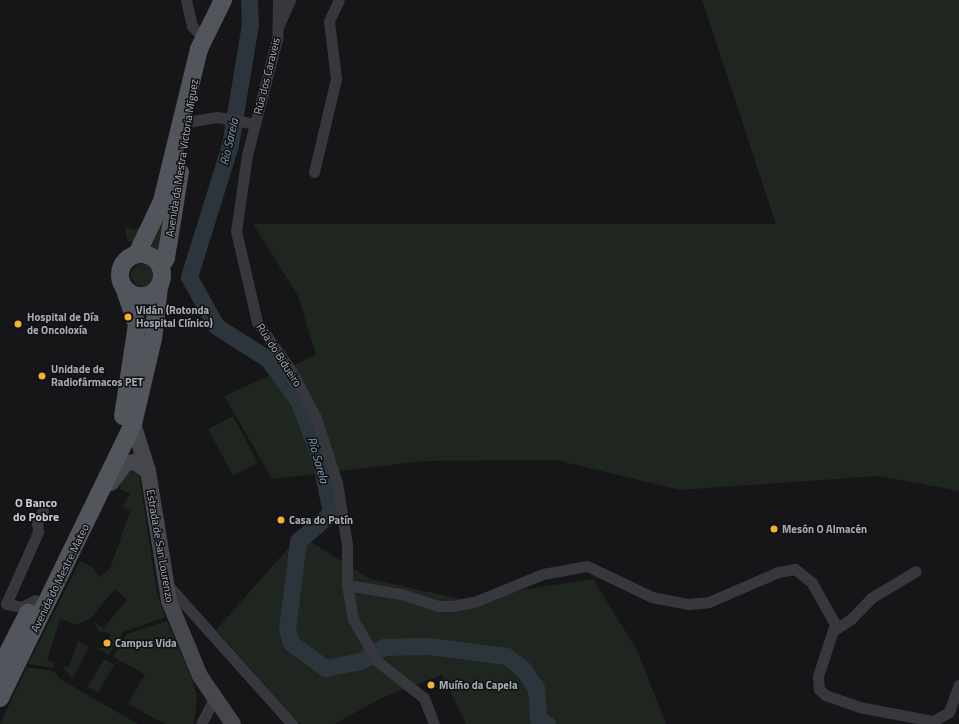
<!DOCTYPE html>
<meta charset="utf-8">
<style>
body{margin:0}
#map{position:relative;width:959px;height:724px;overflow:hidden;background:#161618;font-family:"Titillium Web",sans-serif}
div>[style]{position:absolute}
.green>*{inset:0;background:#1e261f;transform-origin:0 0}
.round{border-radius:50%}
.river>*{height:17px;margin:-8.5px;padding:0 8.5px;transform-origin:8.5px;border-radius:8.5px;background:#2c353c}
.street>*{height:11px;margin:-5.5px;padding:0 5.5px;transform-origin:5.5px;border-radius:5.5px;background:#37383d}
.secondary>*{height:16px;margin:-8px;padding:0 8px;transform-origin:8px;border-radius:8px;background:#45474d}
.primary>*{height:18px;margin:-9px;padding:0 9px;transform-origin:9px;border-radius:9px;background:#53555c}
.primary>.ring{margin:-9px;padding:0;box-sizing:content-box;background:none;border:18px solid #53555c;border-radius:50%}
.dots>*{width:11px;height:11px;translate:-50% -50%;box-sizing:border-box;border:2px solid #111113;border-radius:50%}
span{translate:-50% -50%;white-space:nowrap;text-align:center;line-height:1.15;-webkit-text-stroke:3px #111113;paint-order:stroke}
.street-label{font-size:11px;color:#a8adb8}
.poi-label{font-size:11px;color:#a8adb8;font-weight:700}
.left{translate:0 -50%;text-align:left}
.water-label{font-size:12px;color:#7f9bb3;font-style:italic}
.neighbourhood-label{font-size:12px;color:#c9ccd4;font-weight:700}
</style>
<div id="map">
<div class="green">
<i style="clip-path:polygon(702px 0,959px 0,959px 491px,878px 476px,680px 490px,556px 460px,425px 461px,272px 479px,224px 396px,316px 355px,298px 296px,253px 224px,776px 224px)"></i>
<i style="clip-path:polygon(173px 178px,162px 253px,151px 247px)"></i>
<i style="clip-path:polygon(144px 225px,133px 243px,128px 241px,124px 227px,135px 230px)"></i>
<i class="round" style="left:131px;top:264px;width:22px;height:22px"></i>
<i style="left:233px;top:416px;width:53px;height:28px;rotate:62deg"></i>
<i style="clip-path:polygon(134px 470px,139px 474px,157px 593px,165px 617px,123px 632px,109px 655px,96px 648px,108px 648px,110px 633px,98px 631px,93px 621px,103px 628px,127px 600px,115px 589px,91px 618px,77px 625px,60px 619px,47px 660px,54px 662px,54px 668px,28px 664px,80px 561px,92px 567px,99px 577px,110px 569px,130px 511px,123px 507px,130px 494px,119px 488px,125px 474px)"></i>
<i style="clip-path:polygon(300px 535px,370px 579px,461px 599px,593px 579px,637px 650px,666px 724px,466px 724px,442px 675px,381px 698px,335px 724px,300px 724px,216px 630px)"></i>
<i style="clip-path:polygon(167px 621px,193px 681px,197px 697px,194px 724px,165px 724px,128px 704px,145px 674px,113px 657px,127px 634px)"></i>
<i style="clip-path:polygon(78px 641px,89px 647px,73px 678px,62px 667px,69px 667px)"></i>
<i style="left:104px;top:659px;width:12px;height:32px;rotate:31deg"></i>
<i style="clip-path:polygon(27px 667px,54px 671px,60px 679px,138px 724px,0 724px)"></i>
</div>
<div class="river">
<i style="left:249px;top:0;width:24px;rotate:88deg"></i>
<i style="left:250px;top:24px;width:123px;rotate:99.4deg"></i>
<i style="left:230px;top:145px;width:138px;rotate:107.3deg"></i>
<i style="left:189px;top:277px;width:56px;rotate:61.1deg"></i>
<i style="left:216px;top:326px;width:62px;rotate:32.4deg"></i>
<i style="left:268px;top:359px;width:51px;rotate:53.8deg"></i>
<i style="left:298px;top:400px;width:62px;rotate:69.2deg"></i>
<i style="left:320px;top:458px;width:56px;rotate:78.7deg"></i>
<i style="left:331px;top:513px;width:43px;rotate:139.7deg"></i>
<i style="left:298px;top:541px;width:89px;rotate:97.1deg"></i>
<i style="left:287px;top:629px;width:15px;rotate:74deg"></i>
<i style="left:291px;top:643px;width:42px;rotate:36.3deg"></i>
<i style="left:325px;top:668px;width:37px;rotate:-11deg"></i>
<i style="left:361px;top:661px;width:26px;rotate:-32deg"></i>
<i style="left:383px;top:647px;width:46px;rotate:-1.2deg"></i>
<i style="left:429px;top:646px;width:78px;rotate:7.4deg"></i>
<i style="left:506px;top:656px;width:21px;rotate:37deg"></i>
<i style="left:523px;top:669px;width:23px;rotate:56deg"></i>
<i style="left:536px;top:688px;width:31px;rotate:86deg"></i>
<i style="left:538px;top:719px;width:10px;rotate:29deg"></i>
</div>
<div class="street">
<i style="left:186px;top:0;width:27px;rotate:77deg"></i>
<i style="left:192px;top:26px;width:16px;rotate:47deg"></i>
<i style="left:278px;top:0;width:39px;rotate:91deg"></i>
<i style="left:277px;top:39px;width:120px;rotate:104.5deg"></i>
<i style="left:247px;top:155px;width:77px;rotate:98.2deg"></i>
<i style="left:236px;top:231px;width:93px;rotate:77deg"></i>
<i style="left:257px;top:322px;width:61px;rotate:55deg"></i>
<i style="left:292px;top:372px;width:52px;rotate:62.4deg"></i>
<i style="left:316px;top:418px;width:68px;rotate:72.1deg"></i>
<i style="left:337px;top:483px;width:63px;rotate:80.8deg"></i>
<i style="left:347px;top:545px;width:40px;rotate:90deg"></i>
<i style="left:347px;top:585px;width:35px;rotate:80deg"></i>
<i style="left:353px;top:619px;width:48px;rotate:60.3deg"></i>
<i style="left:377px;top:661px;width:60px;rotate:38.2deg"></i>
<i style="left:424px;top:698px;width:28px;rotate:69deg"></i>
<i style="left:278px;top:27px;width:30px;rotate:-66deg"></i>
<i style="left:188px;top:122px;width:29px;rotate:-10deg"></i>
<i style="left:217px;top:117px;width:39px;rotate:10deg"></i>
<i style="left:314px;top:172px;width:96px;rotate:-76.7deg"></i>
<i style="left:336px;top:79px;width:58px;rotate:-96.9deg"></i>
<i style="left:329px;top:21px;width:23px;rotate:-65deg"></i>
<i style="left:165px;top:582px;width:191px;rotate:48.2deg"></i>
<i style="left:347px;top:585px;width:55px;rotate:9.5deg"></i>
<i style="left:401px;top:594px;width:39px;rotate:18deg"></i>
<i style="left:438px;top:606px;width:15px"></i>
<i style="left:453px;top:606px;width:21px;rotate:-11deg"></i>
<i style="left:474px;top:602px;width:74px;rotate:-22.1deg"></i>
<i style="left:543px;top:574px;width:45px;rotate:-10.3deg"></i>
<i style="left:587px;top:566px;width:72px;rotate:25.5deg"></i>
<i style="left:652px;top:597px;width:37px;rotate:11deg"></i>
<i style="left:688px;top:604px;width:21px;rotate:-5deg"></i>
<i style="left:709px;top:602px;width:75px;rotate:-23.5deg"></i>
<i style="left:778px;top:572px;width:17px;rotate:-10deg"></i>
<i style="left:795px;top:569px;width:22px;rotate:39deg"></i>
<i style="left:812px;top:583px;width:47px;rotate:60.7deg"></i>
<i style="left:835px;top:624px;width:55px;rotate:108.1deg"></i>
<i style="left:818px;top:676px;width:13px;rotate:86deg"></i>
<i style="left:819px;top:689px;width:8px;rotate:45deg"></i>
<i style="left:825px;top:695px;width:36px;rotate:19deg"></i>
<i style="left:859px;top:707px;width:75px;rotate:10.7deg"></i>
<i style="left:933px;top:721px;width:18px;rotate:-29deg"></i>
<i style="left:949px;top:712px;width:29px;rotate:-70deg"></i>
<i style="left:35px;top:600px;width:15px;rotate:152deg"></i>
<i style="left:22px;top:607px;width:16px;rotate:-169deg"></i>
<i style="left:6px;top:604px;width:79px;rotate:-66deg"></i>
<i style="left:38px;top:532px;width:9px;rotate:-96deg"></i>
<i style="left:37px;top:523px;width:14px;rotate:-65deg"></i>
<i style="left:836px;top:629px;width:18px;rotate:-34deg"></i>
<i style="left:851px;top:619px;width:29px;rotate:-46deg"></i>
<i style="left:871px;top:598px;width:52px;rotate:-31deg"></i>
<i style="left:201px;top:724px;width:27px;rotate:-63deg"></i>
</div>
<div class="secondary">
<i style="left:130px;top:414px;width:60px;rotate:72.5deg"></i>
<i style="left:148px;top:471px;width:132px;rotate:80.8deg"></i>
<i style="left:169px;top:601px;width:81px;rotate:67.5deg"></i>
<i style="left:200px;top:676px;width:58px;rotate:55.5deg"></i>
<i style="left:111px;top:483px;width:25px;rotate:-53deg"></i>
<i style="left:126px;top:463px;width:9px;rotate:-6deg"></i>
<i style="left:135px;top:462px;width:16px;rotate:35deg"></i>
</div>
<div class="primary">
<i class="ring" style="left:120px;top:254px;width:24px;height:24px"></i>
<i style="left:137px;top:254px;width:59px;rotate:-64.7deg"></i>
<i style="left:162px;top:201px;width:156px;rotate:-76.3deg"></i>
<i style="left:199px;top:49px;width:55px;rotate:-63.9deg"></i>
<i style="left:161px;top:266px;width:9px;rotate:-58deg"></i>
<i style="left:166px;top:258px;width:87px;rotate:-80.8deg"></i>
<i style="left:123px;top:416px;width:92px;rotate:-81.3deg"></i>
<i style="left:137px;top:325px;width:39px;rotate:-109deg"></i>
<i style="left:0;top:668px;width:62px;rotate:-63deg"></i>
<i style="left:0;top:698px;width:305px;rotate:-64.1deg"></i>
<i style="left:133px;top:424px;width:87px;rotate:-76.8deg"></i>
<i style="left:153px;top:339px;width:52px;rotate:-83.4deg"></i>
</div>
<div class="dots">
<i style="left:128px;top:317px;background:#f2b134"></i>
<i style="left:18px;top:324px;background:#f2b134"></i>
<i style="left:42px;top:376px;background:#f2b134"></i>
<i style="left:281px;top:520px;background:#f2b134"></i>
<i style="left:774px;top:529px;background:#f2b134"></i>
<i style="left:107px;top:643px;background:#f2b134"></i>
<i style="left:431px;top:685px;background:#f2b134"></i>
</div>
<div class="street-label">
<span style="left:267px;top:76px;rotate:-76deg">Rúa dos Caraveis</span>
<span style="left:182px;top:158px;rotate:-81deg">Avenida da Mestra Victoria Míguez</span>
<span style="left:279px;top:355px;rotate:57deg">Rúa do Bidueiro</span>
<span style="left:160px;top:546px;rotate:80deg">Estrada de San Lourenzo</span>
<span style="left:60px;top:578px;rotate:-64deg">Avenida do Mestre Mateo</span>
</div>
<div class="poi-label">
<span class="left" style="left:136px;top:317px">Vidán (Rotonda<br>Hospital Clínico)</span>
<span class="left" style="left:27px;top:324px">Hospital de Día<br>de Oncoloxía</span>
<span class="left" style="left:51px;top:376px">Unidade de<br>Radiofármacos PET</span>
<span class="left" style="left:289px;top:520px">Casa do Patín</span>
<span class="left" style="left:782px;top:529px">Mesón O Almacén</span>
<span class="left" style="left:115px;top:643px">Campus Vida</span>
<span class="left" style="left:439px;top:685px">Muíño da Capela</span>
</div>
<div class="water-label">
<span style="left:229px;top:142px;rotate:-77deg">Río Sarela</span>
<span style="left:318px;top:460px;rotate:74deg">Río Sarela</span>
</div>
<div class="neighbourhood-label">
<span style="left:36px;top:510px">O Banco<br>do Pobre</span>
</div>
</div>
